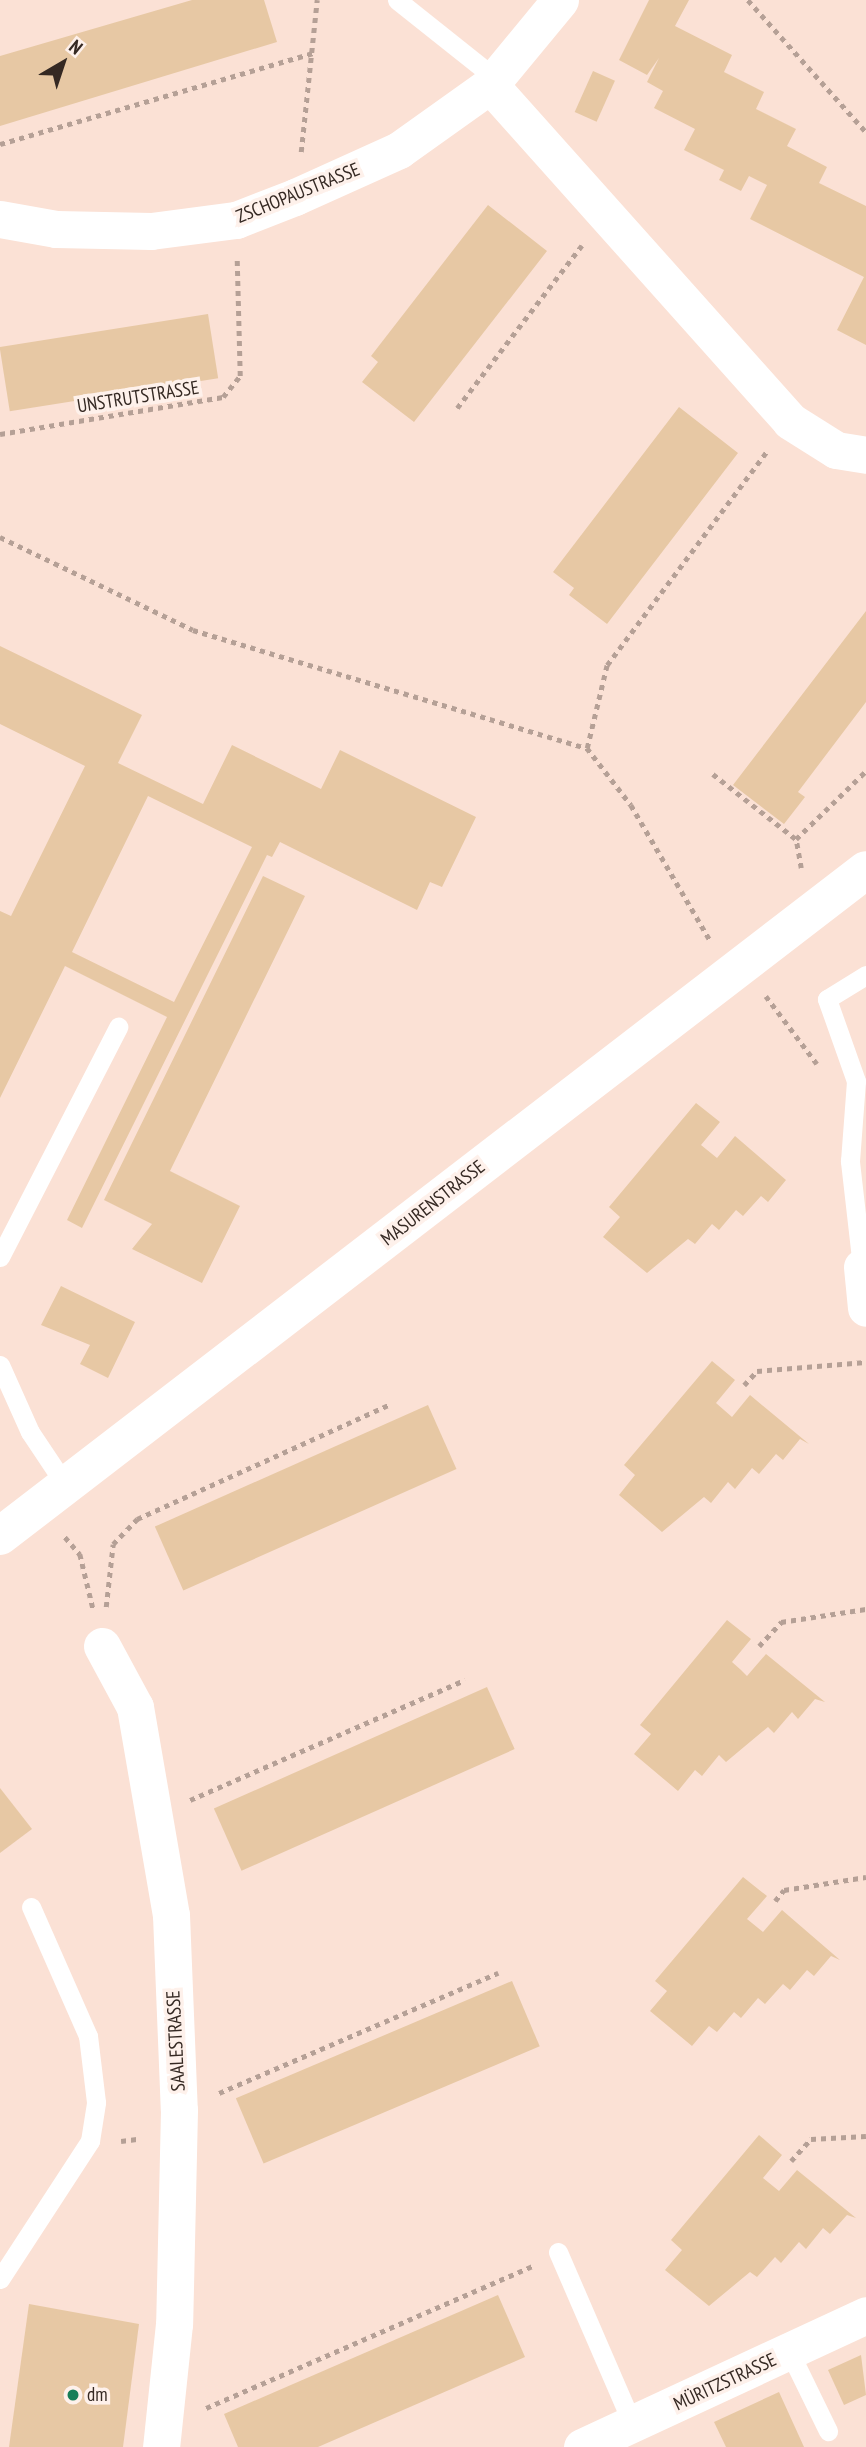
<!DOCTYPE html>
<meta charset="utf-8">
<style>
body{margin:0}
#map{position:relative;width:866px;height:2447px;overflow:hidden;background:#fbe1d5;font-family:"PT Sans Narrow",sans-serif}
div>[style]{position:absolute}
.building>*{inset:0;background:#e7c8a4;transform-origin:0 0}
.path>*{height:4.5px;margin-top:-2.25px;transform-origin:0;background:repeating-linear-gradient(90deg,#b5a096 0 5px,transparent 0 10px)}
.service>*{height:19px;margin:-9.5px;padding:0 9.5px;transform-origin:9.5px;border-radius:9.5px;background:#fff}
.minor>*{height:37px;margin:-18.5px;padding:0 18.5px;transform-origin:18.5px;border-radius:18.5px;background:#fff}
.secondary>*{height:38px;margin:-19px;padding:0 19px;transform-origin:19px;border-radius:19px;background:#fff}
.dots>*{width:19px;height:19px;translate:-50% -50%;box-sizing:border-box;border:4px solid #fef1eb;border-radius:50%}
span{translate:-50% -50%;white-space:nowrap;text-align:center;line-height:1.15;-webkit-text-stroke:7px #fef1eb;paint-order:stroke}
.street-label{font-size:19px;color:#352923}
.poi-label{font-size:19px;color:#352923}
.left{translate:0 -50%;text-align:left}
.north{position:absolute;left:28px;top:28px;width:70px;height:70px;-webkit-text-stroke:5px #fef1eb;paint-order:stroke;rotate:39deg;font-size:19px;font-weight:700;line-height:28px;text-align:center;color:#352923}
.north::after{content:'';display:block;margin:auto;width:24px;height:32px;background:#352923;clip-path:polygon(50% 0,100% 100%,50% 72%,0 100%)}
</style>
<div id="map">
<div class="building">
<i style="clip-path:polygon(192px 0,264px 0,277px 42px,0 126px,0 56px)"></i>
<i style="clip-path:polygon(649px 0,689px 0,675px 26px,732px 55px,724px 72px,764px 92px,756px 109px,796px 129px,787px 146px,827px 167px,819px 183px,866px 206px,866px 345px,837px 330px,864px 277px,750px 219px,767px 185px,749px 176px,741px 191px,719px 180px,724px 170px,684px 150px,695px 129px,654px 108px,663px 91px,647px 82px,659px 58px,647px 75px,619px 60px)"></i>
<i style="left:593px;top:71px;width:24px;height:45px;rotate:24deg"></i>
<i style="clip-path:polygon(488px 205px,547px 251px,414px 422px,362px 382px,378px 362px,371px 356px)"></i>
<i style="left:208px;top:314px;width:65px;height:211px;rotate:81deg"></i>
<i style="clip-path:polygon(679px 407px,738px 453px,607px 624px,569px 595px,574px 588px,553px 572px)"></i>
<i style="clip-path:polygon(866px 611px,866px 702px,798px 792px,805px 797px,784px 824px,733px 785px)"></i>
<i style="clip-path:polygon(evenodd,0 646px,142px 715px,118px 763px,203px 804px,232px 745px,321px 789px,340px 750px,476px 817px,442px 887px,430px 882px,417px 910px,280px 842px,272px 857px,267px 855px,82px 1228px,67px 1220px,167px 1017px,65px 966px,0 1098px,0 911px,11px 916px,85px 766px,0 724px,0 646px,148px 796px,252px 847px,174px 1002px,72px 952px,148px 796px)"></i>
<i style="clip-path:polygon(263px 876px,305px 896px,170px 1171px,240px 1206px,202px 1283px,132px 1249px,152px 1224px,104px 1200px)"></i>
<i style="clip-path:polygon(696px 1103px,720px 1122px,701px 1145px,717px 1158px,735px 1136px,786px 1180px,768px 1202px,761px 1196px,743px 1216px,736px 1210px,719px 1230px,712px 1224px,695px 1244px,688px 1239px,647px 1273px,603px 1237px,620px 1217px,609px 1207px)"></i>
<i style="clip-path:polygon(61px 1286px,135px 1322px,108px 1378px,80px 1364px,90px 1345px,41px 1325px)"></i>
<i style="clip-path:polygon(712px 1361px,735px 1380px,716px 1403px,732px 1417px,750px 1395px,809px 1444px,800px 1439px,783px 1460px,776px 1454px,759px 1474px,752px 1468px,735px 1489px,728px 1482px,711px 1503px,704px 1497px,662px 1532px,619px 1495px,635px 1475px,624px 1465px)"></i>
<i style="left:428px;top:1405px;width:70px;height:299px;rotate:66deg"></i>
<i style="clip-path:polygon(727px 1620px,751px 1639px,732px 1662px,741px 1670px,747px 1676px,766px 1654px,825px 1702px,815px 1699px,798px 1719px,792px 1712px,774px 1733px,768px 1727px,726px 1762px,719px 1755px,702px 1776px,695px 1770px,678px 1791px,634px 1754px,651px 1734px,640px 1725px)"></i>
<i style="left:487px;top:1687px;width:68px;height:299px;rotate:66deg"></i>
<i style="clip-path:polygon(0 1788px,32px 1829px,0 1853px)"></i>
<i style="clip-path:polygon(743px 1877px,767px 1896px,747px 1919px,763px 1932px,782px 1910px,840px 1960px,831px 1956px,814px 1976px,807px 1970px,790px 1990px,783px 1984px,765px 2004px,758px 1998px,741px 2018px,734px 2012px,717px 2032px,709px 2026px,692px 2046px,650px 2011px,667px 1991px,655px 1981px)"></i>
<i style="left:512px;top:1981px;width:71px;height:300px;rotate:67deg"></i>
<i style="clip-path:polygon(759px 2135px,782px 2155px,763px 2178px,779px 2191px,797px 2170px,856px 2218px,847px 2215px,830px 2234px,823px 2228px,806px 2249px,799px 2242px,781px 2263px,775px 2257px,757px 2277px,750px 2272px,709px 2306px,665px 2270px,682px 2250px,671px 2240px)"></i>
<i style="clip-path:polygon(498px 2295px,525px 2357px,318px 2447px,238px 2447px,224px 2414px)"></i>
<i style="clip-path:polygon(29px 2304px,139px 2324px,123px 2447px,9px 2447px)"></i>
<i style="clip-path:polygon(861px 2355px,866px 2395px,844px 2405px,828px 2370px)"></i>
<i style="clip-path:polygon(779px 2392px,804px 2447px,726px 2447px,714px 2422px)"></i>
</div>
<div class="path">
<i style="left:748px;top:0;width:177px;rotate:48.2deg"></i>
<i style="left:0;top:144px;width:327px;rotate:-16.2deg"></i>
<i style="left:301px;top:152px;width:153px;rotate:-84deg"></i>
<i style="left:457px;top:408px;width:205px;rotate:-52.5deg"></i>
<i style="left:0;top:434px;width:226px;rotate:-9.4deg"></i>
<i style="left:223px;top:397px;width:27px;rotate:-51deg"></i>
<i style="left:240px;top:376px;width:117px;rotate:-91.5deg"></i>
<i style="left:0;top:537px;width:214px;rotate:25.7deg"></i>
<i style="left:193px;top:630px;width:411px;rotate:16.7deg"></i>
<i style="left:587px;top:748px;width:72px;rotate:52.3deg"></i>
<i style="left:631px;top:805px;width:156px;rotate:59.7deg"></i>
<i style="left:587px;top:748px;width:85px;rotate:-76.5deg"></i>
<i style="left:607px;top:665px;width:267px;rotate:-53.2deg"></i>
<i style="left:713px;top:774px;width:105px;rotate:38.1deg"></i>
<i style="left:801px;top:868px;width:29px;rotate:-100deg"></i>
<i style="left:796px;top:839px;width:98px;rotate:-44.2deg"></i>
<i style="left:766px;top:996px;width:85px;rotate:53.1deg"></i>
<i style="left:744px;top:1385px;width:19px;rotate:-47deg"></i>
<i style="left:757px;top:1371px;width:109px;rotate:-4.7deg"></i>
<i style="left:65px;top:1537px;width:23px;rotate:49deg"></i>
<i style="left:80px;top:1554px;width:56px;rotate:76.5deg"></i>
<i style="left:106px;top:1607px;width:63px;rotate:-83.7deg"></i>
<i style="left:113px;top:1544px;width:35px;rotate:-46deg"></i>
<i style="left:137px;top:1519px;width:279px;rotate:-24.4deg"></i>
<i style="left:759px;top:1646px;width:33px;rotate:-47deg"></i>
<i style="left:781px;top:1622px;width:86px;rotate:-8.7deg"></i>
<i style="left:190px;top:1800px;width:300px;rotate:-23.6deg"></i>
<i style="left:775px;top:1901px;width:14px;rotate:-51deg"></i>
<i style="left:784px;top:1890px;width:83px;rotate:-9deg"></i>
<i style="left:219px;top:2093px;width:304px;rotate:-23.3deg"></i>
<i style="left:121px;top:2141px;width:16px;rotate:-7deg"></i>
<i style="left:791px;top:2161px;width:30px;rotate:-48deg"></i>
<i style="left:811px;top:2139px;width:55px;rotate:-3.1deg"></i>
<i style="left:206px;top:2408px;width:356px;rotate:-23.5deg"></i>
</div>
<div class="service">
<i style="left:397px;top:0;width:125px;rotate:38.5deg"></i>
<i style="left:0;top:1257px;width:259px;rotate:-62.8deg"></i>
<i style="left:862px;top:1267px;width:107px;rotate:-96.5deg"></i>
<i style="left:850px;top:1161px;width:80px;rotate:-85.7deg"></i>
<i style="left:856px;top:1081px;width:87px;rotate:-109.5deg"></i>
<i style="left:827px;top:999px;width:46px;rotate:-31.6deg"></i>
<i style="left:0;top:1365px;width:73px;rotate:65.9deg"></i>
<i style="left:30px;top:1432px;width:65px;rotate:56.3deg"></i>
<i style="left:558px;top:2252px;width:189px;rotate:66.6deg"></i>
<i style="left:0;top:2279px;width:165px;rotate:-56.9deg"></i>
<i style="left:90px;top:2141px;width:39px;rotate:-81deg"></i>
<i style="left:96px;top:2102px;width:66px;rotate:-96.9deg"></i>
<i style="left:88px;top:2036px;width:141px;rotate:-113.8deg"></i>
<i style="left:790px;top:2353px;width:87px;rotate:64deg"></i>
</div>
<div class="minor">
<i style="left:490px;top:85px;width:450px;rotate:48.2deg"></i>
<i style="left:790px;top:421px;width:54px;rotate:32.2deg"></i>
<i style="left:836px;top:450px;width:30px;rotate:9deg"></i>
<i style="left:0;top:219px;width:57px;rotate:10.1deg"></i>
<i style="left:56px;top:229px;width:95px;rotate:1.2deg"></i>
<i style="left:151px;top:231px;width:86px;rotate:-7.4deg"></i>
<i style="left:236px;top:220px;width:63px;rotate:-21.3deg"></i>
<i style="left:295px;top:197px;width:114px;rotate:-24.3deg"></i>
<i style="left:399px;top:150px;width:112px;rotate:-35.5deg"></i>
<i style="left:490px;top:85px;width:110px;rotate:-50.5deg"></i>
<i style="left:862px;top:1267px;width:41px;rotate:84.4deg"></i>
<i style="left:102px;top:1646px;width:69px;rotate:61.6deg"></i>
<i style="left:135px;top:1707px;width:211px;rotate:80.2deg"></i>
<i style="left:171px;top:1915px;width:195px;rotate:87.7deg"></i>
<i style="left:179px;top:2110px;width:214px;rotate:91.3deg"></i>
<i style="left:174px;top:2324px;width:124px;rotate:96deg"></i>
<i style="left:582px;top:2447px;width:313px;rotate:-24.9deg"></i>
</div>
<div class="secondary">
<i style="left:0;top:1536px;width:1092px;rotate:-37.56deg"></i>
</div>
<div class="dots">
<i style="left:73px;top:2395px;background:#187e58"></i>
</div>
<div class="street-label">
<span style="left:298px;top:193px;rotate:-22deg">ZSCHOPAUSTRASSE</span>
<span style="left:138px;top:397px;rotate:-9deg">UNSTRUTSTRASSE</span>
<span style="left:433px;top:1203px;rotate:-38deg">MASURENSTRASSE</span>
<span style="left:176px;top:2041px;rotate:-93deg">SAALESTRASSE</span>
<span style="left:725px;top:2382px;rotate:-25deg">MÜRITZSTRASSE</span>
</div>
<div class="poi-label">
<span class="left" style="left:87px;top:2395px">dm</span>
</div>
<div class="north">N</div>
</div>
